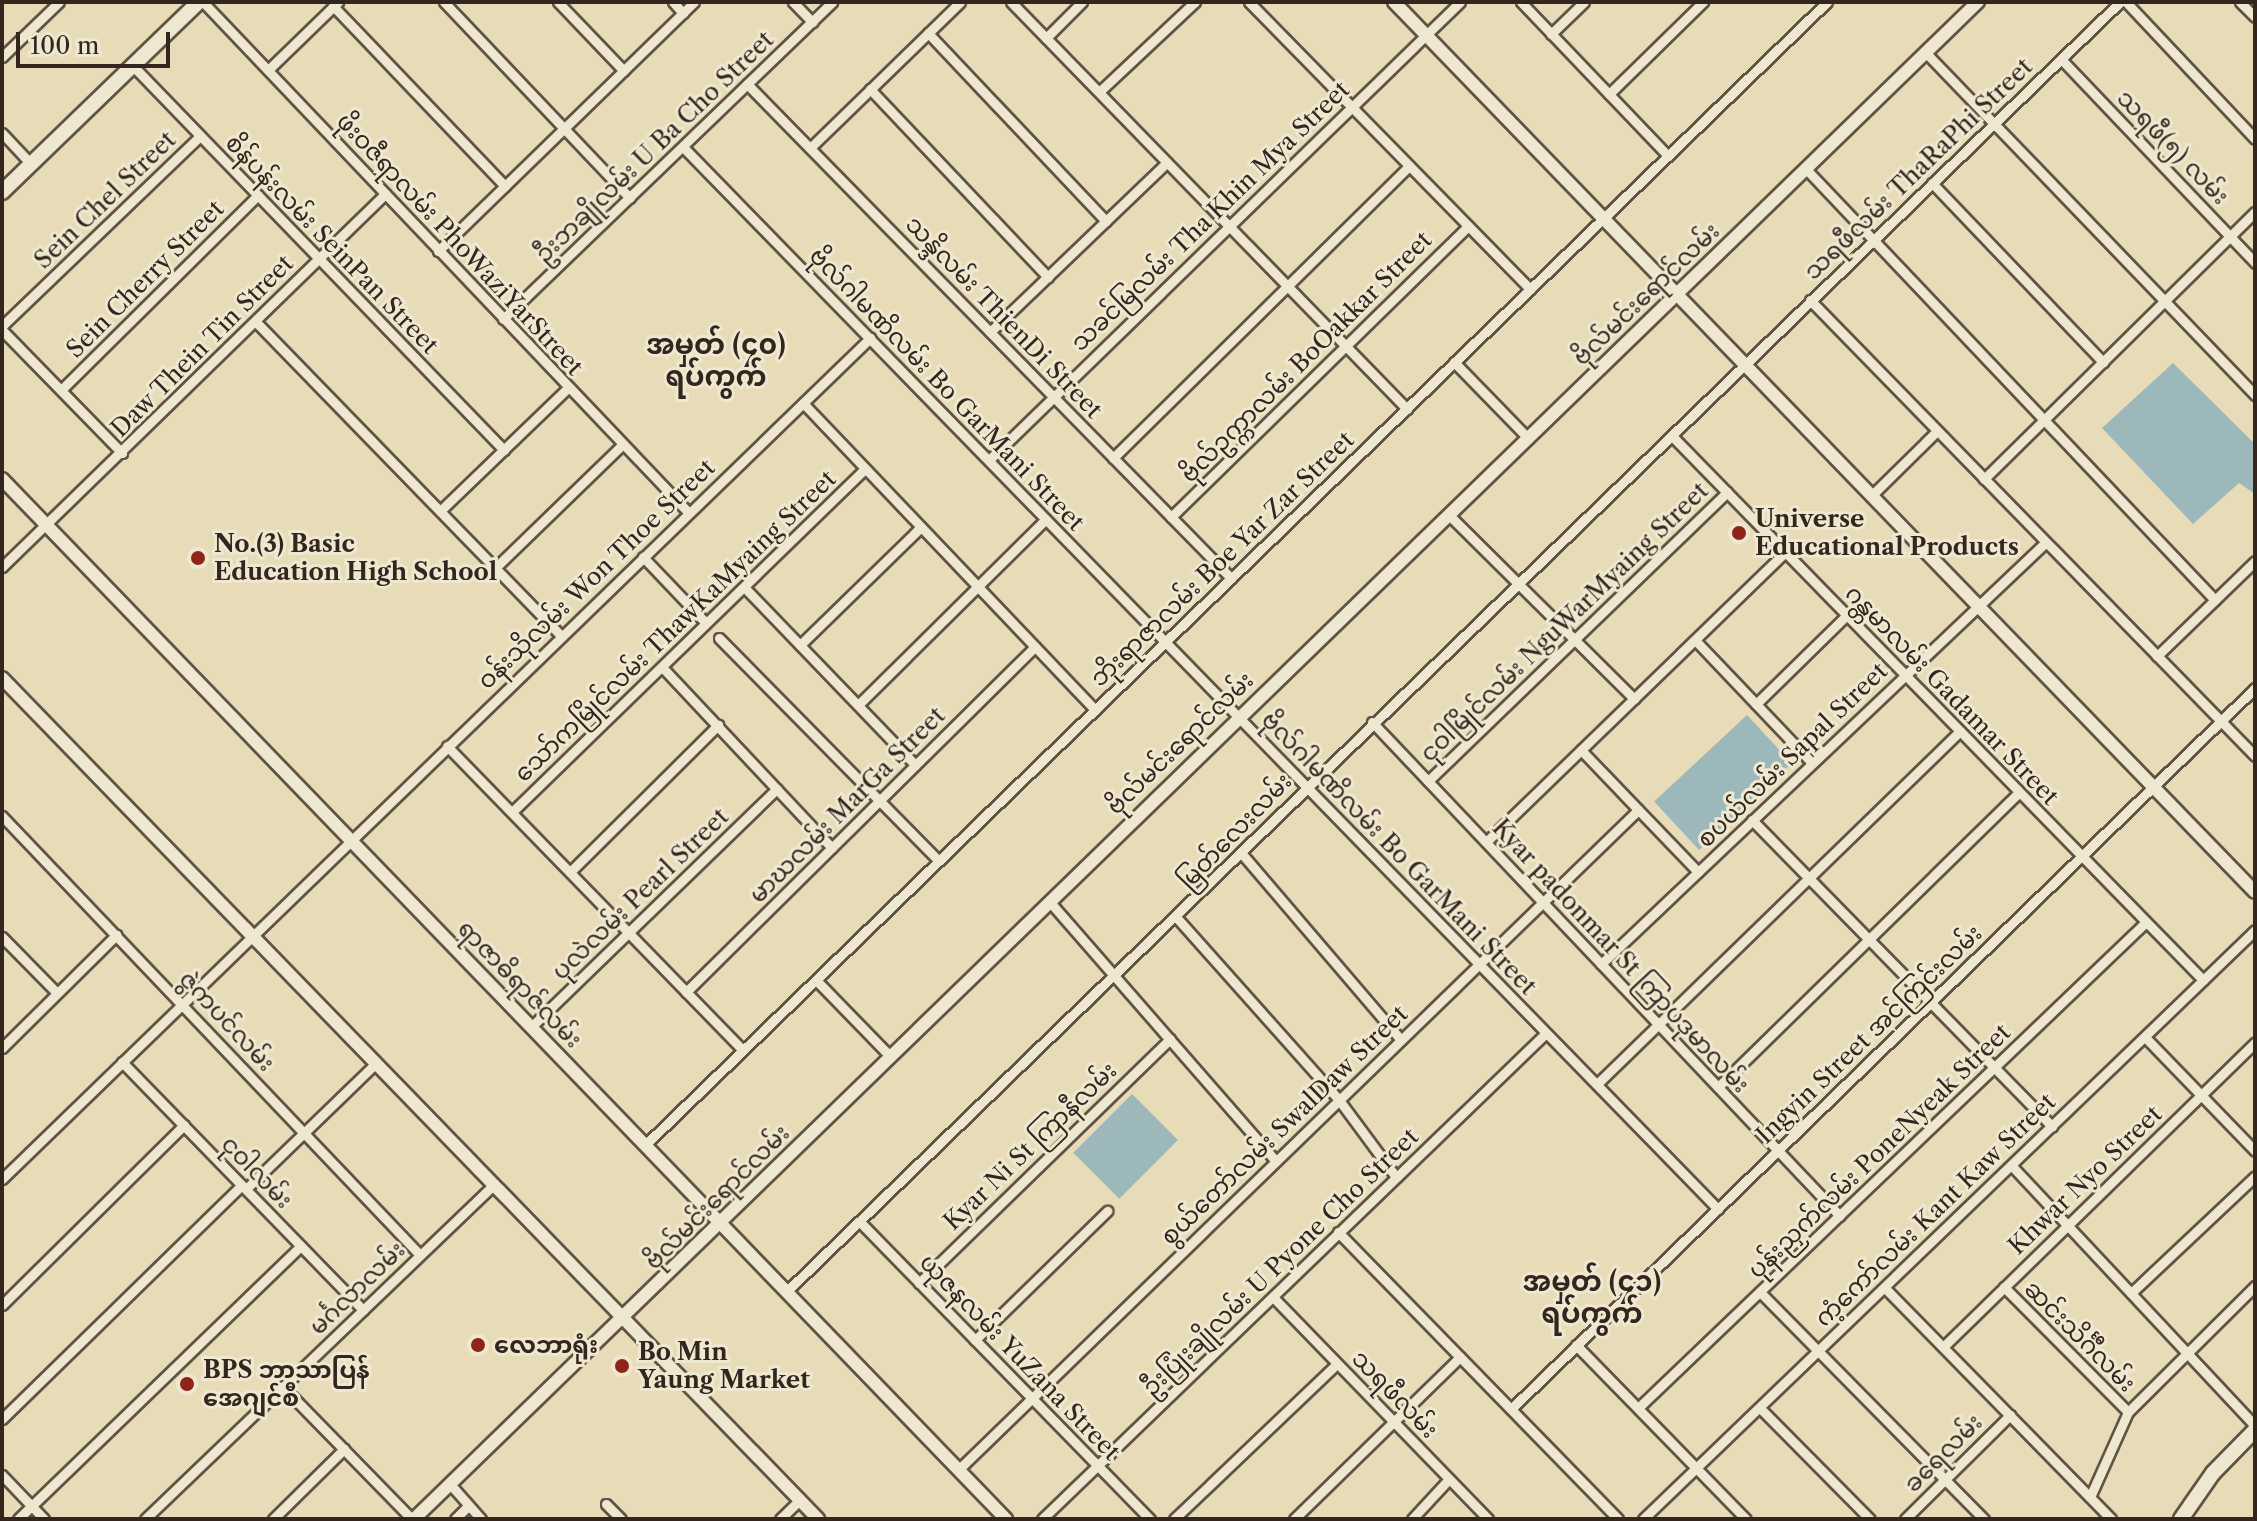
<!DOCTYPE html>
<meta charset="utf-8">
<style>
body{margin:0}
#map{position:relative;width:2257px;height:1521px;overflow:hidden;background:#e7dcb7;font-family:"Libre Caslon Text","Noto Sans Myanmar",serif}
div>[style]{position:absolute}
.water>*{inset:0;background:#9db8bb;transform-origin:0 0}
.roads{filter:drop-shadow(2px 0 #625345) drop-shadow(-2px 0 #625345) drop-shadow(0 2px #625345) drop-shadow(0 -2px #625345)}
.minor>*{height:9px;margin:-4.5px;padding:0 4.5px;transform-origin:4.5px;border-radius:4.5px;background:#efe8d0}
.tertiary>*{height:12px;margin:-6px;padding:0 6px;transform-origin:6px;border-radius:6px;background:#efe8d0}
.secondary>*{height:14px;margin:-7px;padding:0 7px;transform-origin:7px;border-radius:7px;background:#efe8d0}
.dots>*{width:22px;height:22px;translate:-50% -50%;box-sizing:border-box;border:4px solid #efe8d0;border-radius:50%}
span{translate:-50% -50%;white-space:nowrap;text-align:center;line-height:1.15;-webkit-text-stroke:6px #efe8d0;paint-order:stroke}
.street-label{font-size:24px;color:#35251f}
.poi-label{font-size:24px;color:#35251f;font-weight:700}
.left{translate:0 -50%;text-align:left}
.quarter-label{font-size:28px;color:#35251f;font-weight:700}
.frame{position:absolute;inset:0;border:4px solid #35251f;pointer-events:none}
.scale{position:absolute;left:16px;top:32px;width:154px;height:36px;box-sizing:border-box;border:4px solid #35251f;border-top:0;padding-left:10px;font-size:24px;line-height:28px;white-space:nowrap;color:#35251f;-webkit-text-stroke:6px #efe8d0;paint-order:stroke}
</style>
<div id="map">
<div class="water">
<i style="clip-path:polygon(2173px 363px,2255px 444px,2255px 494px,2239px 483px,2193px 524px,2102px 428px)"></i>
<i style="left:1747px;top:715px;width:66px;height:127px;rotate:47deg"></i>
<i style="left:1132px;top:1094px;width:65px;height:83px;rotate:45deg"></i>
</div>
<div class="roads">
<div class="minor">
<i style="left:203px;top:2px;width:705px;rotate:46.44deg"></i>
<i style="left:444px;top:2px;width:270px;rotate:46.5deg"></i>
<i style="left:558px;top:2px;width:95px;rotate:46.3deg"></i>
<i style="left:673px;top:2px;width:15px;rotate:48deg"></i>
<i style="left:793px;top:2px;width:28px;rotate:46deg"></i>
<i style="left:1011px;top:2px;width:568px;rotate:45.78deg"></i>
<i style="left:1249px;top:2px;width:402px;rotate:45.6deg"></i>
<i style="left:1521px;top:2px;width:213px;rotate:46.3deg"></i>
<i style="left:2126px;top:2px;width:188px;rotate:46.7deg"></i>
<i style="left:2240px;top:2px;width:21px;rotate:45deg"></i>
<i style="left:333px;top:6px;width:249px;rotate:46.3deg"></i>
<i style="left:928px;top:33px;width:259px;rotate:46.6deg"></i>
<i style="left:1551px;top:34px;width:46px;rotate:-44.1deg"></i>
<i style="left:1046px;top:38px;width:51px;rotate:-45deg"></i>
<i style="left:1926px;top:53px;width:475px;rotate:46.1deg"></i>
<i style="left:2px;top:57px;width:79px;rotate:-44deg"></i>
<i style="left:2061px;top:59px;width:282px;rotate:46.4deg"></i>
<i style="left:133px;top:66px;width:534px;rotate:45.99deg"></i>
<i style="left:268px;top:70px;width:98px;rotate:-44.2deg"></i>
<i style="left:747px;top:84px;width:692px;rotate:45.59deg"></i>
<i style="left:870px;top:89px;width:259px;rotate:46.6deg"></i>
<i style="left:1099px;top:92px;width:132px;rotate:-43.2deg"></i>
<i style="left:1609px;top:94px;width:132px;rotate:-44.4deg"></i>
<i style="left:2px;top:133px;width:42px;rotate:46.9deg"></i>
<i style="left:683px;top:147px;width:1483px;rotate:45.74deg"></i>
<i style="left:810px;top:148px;width:209px;rotate:-44.2deg"></i>
<i style="left:1806px;top:169px;width:594px;rotate:46.5deg"></i>
<i style="left:1932px;top:183px;width:248px;rotate:46.3deg"></i>
<i style="left:438px;top:251px;width:357px;rotate:-44.2deg"></i>
<i style="left:1810px;top:300px;width:637px;rotate:45.7deg"></i>
<i style="left:503px;top:319px;width:457px;rotate:-43.9deg"></i>
<i style="left:257px;top:323px;width:436px;rotate:45.8deg"></i>
<i style="left:2px;top:326px;width:274px;rotate:-43.8deg"></i>
<i style="left:2px;top:330px;width:172px;rotate:45.7deg"></i>
<i style="left:990px;top:332px;width:245px;rotate:-43.8deg"></i>
<i style="left:1454px;top:362px;width:107px;rotate:45.8deg"></i>
<i style="left:61px;top:390px;width:277px;rotate:-44.7deg"></i>
<i style="left:803px;top:403px;width:424px;rotate:46.4deg"></i>
<i style="left:1673px;top:437px;width:759px;rotate:45.69deg"></i>
<i style="left:1113px;top:458px;width:416px;rotate:-44.6deg"></i>
<i style="left:989px;top:460px;width:657px;rotate:-44.2deg"></i>
<i style="left:1984px;top:479px;width:380px;rotate:-44.6deg"></i>
<i style="left:1872px;top:495px;width:91px;rotate:-44.6deg"></i>
<i style="left:440px;top:511px;width:178px;rotate:-43.9deg"></i>
<i style="left:1449px;top:515px;width:261px;rotate:44.8deg"></i>
<i style="left:1171px;top:517px;width:416px;rotate:-44.4deg"></i>
<i style="left:643px;top:557px;width:91px;rotate:46.3deg"></i>
<i style="left:2px;top:567px;width:535px;rotate:-44.24deg"></i>
<i style="left:495px;top:568px;width:178px;rotate:-44.1deg"></i>
<i style="left:744px;top:587px;width:247px;rotate:46.1deg"></i>
<i style="left:719px;top:638px;width:313px;rotate:45.4deg"></i>
<i style="left:1695px;top:640px;width:170px;rotate:46.4deg"></i>
<i style="left:800px;top:645px;width:169px;rotate:-44.3deg"></i>
<i style="left:2157px;top:656px;width:136px;rotate:-44.1deg"></i>
<i style="left:662px;top:667px;width:248px;rotate:46.8deg"></i>
<i style="left:1756px;top:704px;width:127px;rotate:-44.4deg"></i>
<i style="left:858px;top:705px;width:264px;rotate:-44.7deg"></i>
<i style="left:1372px;top:722px;width:680px;rotate:46.55deg"></i>
<i style="left:447px;top:746px;width:424px;rotate:45.8deg"></i>
<i style="left:1581px;top:750px;width:169px;rotate:46.2deg"></i>
<i style="left:1428px;top:781px;width:416px;rotate:-44deg"></i>
<i style="left:512px;top:812px;width:492px;rotate:-44.2deg"></i>
<i style="left:2px;top:816px;width:606px;rotate:46.4deg"></i>
<i style="left:1752px;top:820px;width:429px;rotate:45.6deg"></i>
<i style="left:1486px;top:842px;width:417px;rotate:-44.1deg"></i>
<i style="left:1243px;top:855px;width:243px;rotate:49.5deg"></i>
<i style="left:570px;top:872px;width:209px;rotate:-44.8deg"></i>
<i style="left:1049px;top:901px;width:345px;rotate:48.9deg"></i>
<i style="left:1177px;top:918px;width:244px;rotate:48.3deg"></i>
<i style="left:1339px;top:1100px;width:96px;rotate:53.5deg"></i>
<i style="left:2px;top:937px;width:78px;rotate:45.5deg"></i>
<i style="left:1601px;top:964px;width:612px;rotate:-43.48deg"></i>
<i style="left:816px;top:980px;width:106px;rotate:45.8deg"></i>
<i style="left:686px;top:992px;width:491px;rotate:-44.7deg"></i>
<i style="left:531px;top:1027px;width:342px;rotate:-44.1deg"></i>
<i style="left:2145px;top:1037px;width:158px;rotate:46deg"></i>
<i style="left:2px;top:1048px;width:161px;rotate:-44.7deg"></i>
<i style="left:122px;top:1062px;width:346px;rotate:45.8deg"></i>
<i style="left:1597px;top:1084px;width:506px;rotate:-44.2deg"></i>
<i style="left:1718px;top:1087px;width:421px;rotate:-44.4deg"></i>
<i style="left:645px;top:1145px;width:1644px;rotate:-44.04deg"></i>
<i style="left:2011px;top:1165px;width:357px;rotate:46.9deg"></i>
<i style="left:2px;top:1179px;width:1209px;rotate:-44.09deg"></i>
<i style="left:246px;top:1189px;width:178px;rotate:-44.1deg"></i>
<i style="left:861px;top:1223px;width:414px;rotate:45.7deg"></i>
<i style="left:1338px;top:1232px;width:401px;rotate:45.7deg"></i>
<i style="left:919px;top:1283px;width:350px;rotate:-44.2deg"></i>
<i style="left:2004px;top:1287px;width:176px;rotate:45.2deg"></i>
<i style="left:1885px;top:1288px;width:323px;rotate:45.6deg"></i>
<i style="left:787px;top:1291px;width:1854px;rotate:-44.04deg"></i>
<i style="left:1760px;top:1292px;width:319px;rotate:45.4deg"></i>
<i style="left:2131px;top:1293px;width:170px;rotate:-43.3deg"></i>
<i style="left:1273px;top:1297px;width:309px;rotate:45.9deg"></i>
<i style="left:2px;top:1305px;width:256px;rotate:-44.7deg"></i>
<i style="left:975px;top:1340px;width:185px;rotate:-44.3deg"></i>
<i style="left:1576px;top:1345px;width:243px;rotate:45.7deg"></i>
<i style="left:1943px;top:1347px;width:436px;rotate:-44.3deg"></i>
<i style="left:283px;top:1387px;width:185px;rotate:45.7deg"></i>
<i style="left:1638px;top:1408px;width:703px;rotate:-43.73deg"></i>
<i style="left:1760px;top:1408px;width:156px;rotate:45.3deg"></i>
<i style="left:1511px;top:1409px;width:1036px;rotate:-44.1deg"></i>
<i style="left:2px;top:1419px;width:335px;rotate:-44.3deg"></i>
<i style="left:958px;top:1470px;width:948px;rotate:-44.14deg"></i>
<i style="left:2px;top:1475px;width:61px;rotate:46.3deg"></i>
<i style="left:450px;top:1484px;width:47px;rotate:48.5deg"></i>
<i style="left:2090px;top:1497px;width:93px;rotate:-65.9deg"></i>
<i style="left:2128px;top:1412px;width:179px;rotate:-44.8deg"></i>
<i style="left:606px;top:1504px;width:21px;rotate:45deg"></i>
<i style="left:18px;top:1519px;width:393px;rotate:-44deg"></i>
<i style="left:145px;top:1519px;width:482px;rotate:-43.8deg"></i>
<i style="left:273px;top:1519px;width:100px;rotate:-44.6deg"></i>
<i style="left:455px;top:1519px;width:18px;rotate:-45deg"></i>
<i style="left:780px;top:1519px;width:28px;rotate:-44deg"></i>
<i style="left:1042px;top:1519px;width:699px;rotate:-43.96deg"></i>
<i style="left:1174px;top:1519px;width:225px;rotate:-43.6deg"></i>
<i style="left:1294px;top:1519px;width:232px;rotate:-44.3deg"></i>
<i style="left:1412px;top:1519px;width:54px;rotate:-47.2deg"></i>
<i style="left:1643px;top:1519px;width:849px;rotate:-43.9deg"></i>
<i style="left:1905px;top:1519px;width:148px;rotate:-44.7deg"></i>
</div>
<div class="tertiary">
<i style="left:1394px;top:2px;width:1238px;rotate:45.95deg"></i>
<i style="left:2px;top:479px;width:1446px;rotate:46.01deg"></i>
<i style="left:2px;top:678px;width:1172px;rotate:45.86deg"></i>
<i style="left:414px;top:1519px;width:2179px;rotate:-44.13deg"></i>
</div>
<div class="secondary">
<i style="left:2px;top:192px;width:274px;rotate:-44deg"></i>
<i style="left:2181px;top:1519px;width:56px;rotate:-55.2deg"></i>
<i style="left:2213px;top:1473px;width:60px;rotate:-45.7deg"></i>
</div>
</div>
<div class="dots">
<i style="left:1739px;top:533px;background:#8f2418"></i>
<i style="left:198px;top:558px;background:#8f2418"></i>
<i style="left:478px;top:1345px;background:#8f2418"></i>
<i style="left:622px;top:1366px;background:#8f2418"></i>
<i style="left:187px;top:1384px;background:#8f2418"></i>
</div>
<div class="street-label">
<span style="left:654px;top:147px;rotate:-44deg">ဦးဘချိုလမ်း U Ba Cho Street</span>
<span style="left:2173px;top:147px;rotate:46deg">သရဖီ(၅) လမ်း</span>
<span style="left:1918px;top:169px;rotate:-44deg">သရဖီလမ်း ThaRaPhi Street</span>
<span style="left:105px;top:200px;rotate:-44deg">Sein Chel Street</span>
<span style="left:1210px;top:216px;rotate:-44deg">သခင်မြလမ်း Tha Khin Mya Street</span>
<span style="left:332px;top:244px;rotate:46deg">စိန်ပန်းလမ်း SeinPan Street</span>
<span style="left:460px;top:244px;rotate:47deg">ဖိုးဝဇီရာလမ်း PhoWaziYarStreet</span>
<span style="left:145px;top:279px;rotate:-45deg">Sein Cherry Street</span>
<span style="left:1646px;top:294px;rotate:-44deg">ဗိုလ်မင်းရောင်လမ်း</span>
<span style="left:1004px;top:317px;rotate:46deg">သန္ဒိလမ်း ThienDi Street</span>
<span style="left:202px;top:346px;rotate:-45deg">Daw Thein Tin Street</span>
<span style="left:1306px;top:357px;rotate:-45deg">ဗိုလ်ဥက္ကာလမ်း BoOakkar Street</span>
<span style="left:947px;top:389px;rotate:46deg">ဗိုလ်ဂါမဏိလမ်း Bo GarMani Street</span>
<span style="left:1222px;top:559px;rotate:-44deg">ဘိုးရာဇာလမ်း Boe Yar Zar Street</span>
<span style="left:596px;top:574px;rotate:-44deg">ဝန်းသိုလမ်း Won Thoe Street</span>
<span style="left:1564px;top:622px;rotate:-44deg">ငုဝါမြိုင်လမ်း NguWarMyaing Street</span>
<span style="left:675px;top:626px;rotate:-44deg">သော်ကမြိုင်လမ်း ThawKaMyaing Street</span>
<span style="left:1952px;top:695px;rotate:46deg">ဂန္တမာလမ်း Gadamar Street</span>
<span style="left:1180px;top:743px;rotate:-44deg">ဗိုလ်မင်းရောင်လမ်း</span>
<span style="left:1792px;top:755px;rotate:-44deg">စပယ်လမ်း Sapal Street</span>
<span style="left:847px;top:805px;rotate:-45deg">မာဃလမ်း MarGa Street</span>
<span style="left:1235px;top:831px;rotate:-46deg">မြတ်လေးလမ်း</span>
<span style="left:1399px;top:853px;rotate:46deg">ဗိုလ်ဂါမဏိလမ်း Bo GarMani Street</span>
<span style="left:640px;top:894px;rotate:-44deg">ပုလဲလမ်း Pearl Street</span>
<span style="left:1621px;top:956px;rotate:47deg">Kyar padonmar St ကြာပဒုမာလမ်း</span>
<span style="left:520px;top:984px;rotate:46deg">ရာဇာဓိရာဇ်လမ်း</span>
<span style="left:227px;top:1021px;rotate:47deg">ဇွဲကပင်လမ်း</span>
<span style="left:1869px;top:1034px;rotate:-44deg">Ingyin Street အင်ကြင်းလမ်း</span>
<span style="left:1284px;top:1125px;rotate:-44deg">စွယ်တော်လမ်း SwalDaw Street</span>
<span style="left:1030px;top:1146px;rotate:-44deg">Kyar Ni St ကြာနီလမ်း</span>
<span style="left:1879px;top:1151px;rotate:-44deg">ပုန်းညှက်လမ်း PoneNyeak Street</span>
<span style="left:257px;top:1172px;rotate:46deg">ငုဝါလမ်း</span>
<span style="left:2085px;top:1180px;rotate:-44deg">Khwar Nyo Street</span>
<span style="left:717px;top:1197px;rotate:-45deg">ဗိုလ်မင်းရောင်လမ်း</span>
<span style="left:1935px;top:1210px;rotate:-44deg">ကံ့ကော်လမ်း Kant Kaw Street</span>
<span style="left:1280px;top:1262px;rotate:-44deg">ဦးပြုံးချိုလမ်း U Pyone Cho Street</span>
<span style="left:357px;top:1288px;rotate:-44deg">မင်္ဂလာလမ်း</span>
<span style="left:2080px;top:1336px;rotate:45deg">ဆင်းသိင်္ဂီလမ်း</span>
<span style="left:1020px;top:1357px;rotate:46deg">ယုဇနလမ်း YuZana Street</span>
<span style="left:1395px;top:1394px;rotate:46deg">သရဖီလမ်း</span>
<span style="left:1943px;top:1453px;rotate:-45deg">ခရေလမ်း</span>
</div>
<div class="poi-label">
<span class="left" style="left:1755px;top:533px">Universe<br>Educational Products</span>
<span class="left" style="left:214px;top:558px">No.(3) Basic<br>Education High School</span>
<span class="left" style="left:494px;top:1345px">လေဘာရုံး</span>
<span class="left" style="left:638px;top:1366px">Bo Min<br>Yaung Market</span>
<span class="left" style="left:203px;top:1384px">BPS ဘာသာပြန်<br>အေဂျင်စီ</span>
</div>
<div class="quarter-label">
<span style="left:716px;top:360px">အမှတ် (၄၀)<br>ရပ်ကွက်</span>
<span style="left:1592px;top:1297px">အမှတ် (၄၁)<br>ရပ်ကွက်</span>
</div>
<div class="frame"></div>
<div class="scale">100 m</div>
</div>
